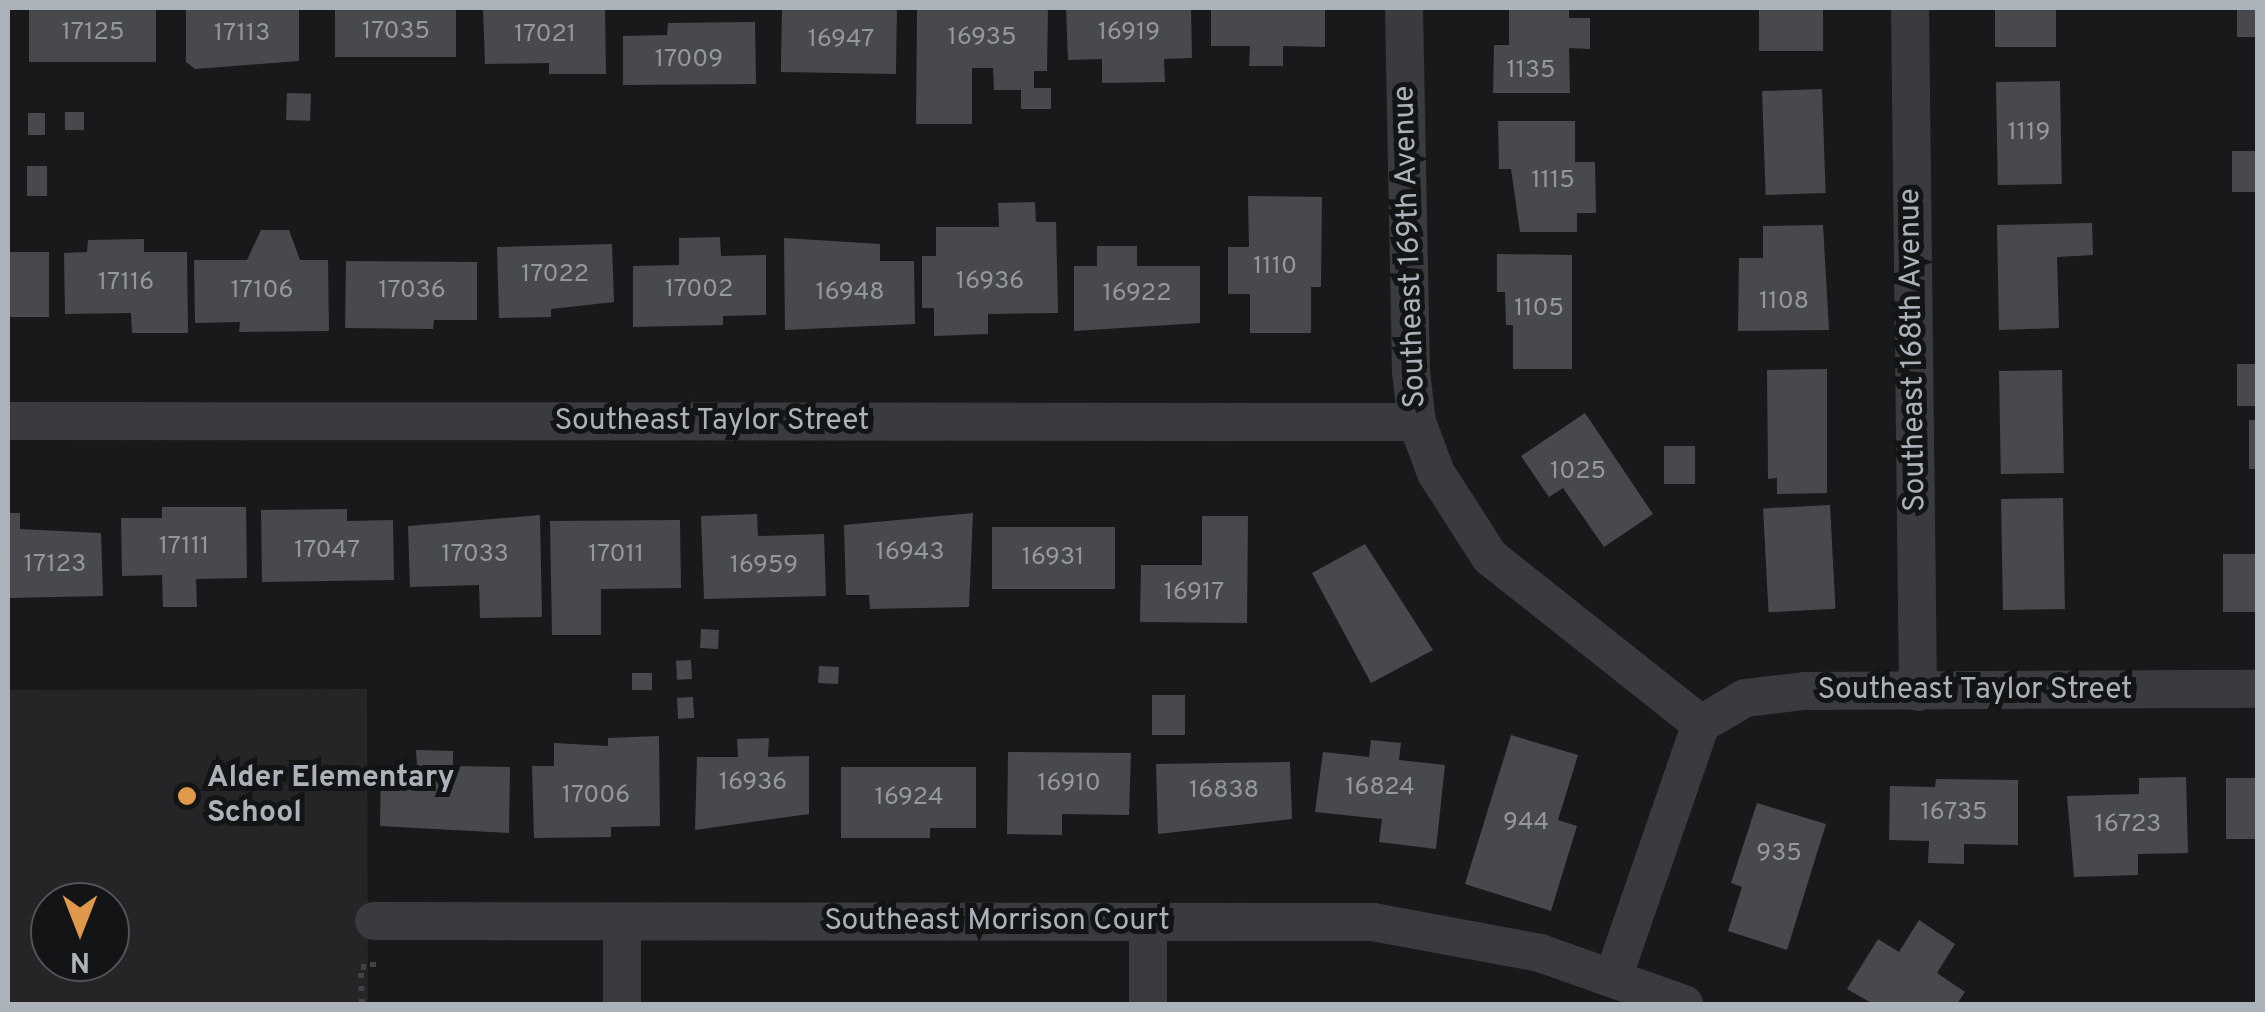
<!DOCTYPE html>
<style>
body{margin:0}
#map{position:relative;width:2265px;height:1012px;overflow:hidden;background:#18191a;font-family:Overpass,sans-serif}
div>[style]{position:absolute}
.built>*{inset:0;background:#252527}
.building>*{inset:0;background:#48494d;transform-origin:0 0}
.path>*{height:6px;margin-top:-3px;transform-origin:0;background:repeating-linear-gradient(90deg,#404246 0 5px,transparent 0 13px)}
.minor>*{height:38px;margin:-19px;padding:0 19px;transform-origin:19px;border-radius:19px;background:#3a3b3f}
.dots>*{width:28px;height:28px;translate:-50% -50%;box-sizing:border-box;border:5px solid #131415;border-radius:50%}
span{translate:-50% -50%;white-space:nowrap;text-align:center;line-height:1.15;-webkit-text-stroke:10px #131415;paint-order:stroke}
.number-label{font-size:25px;color:#93989e}
.number-label span{-webkit-text-stroke-width:0}
.street-label{font-size:30px;color:#acb2b9}
.poi-label{font-size:30px;color:#acb2b9;font-weight:700}
.left{translate:0 -50%;text-align:left}
.frame{position:absolute;inset:0;border:10px solid #acb2b9;pointer-events:none}
.north{position:absolute;left:30px;top:882px;width:100px;height:100px;box-sizing:border-box;background:#131415;border:2px solid #505357;border-radius:50%;rotate:180deg;font-size:28px;font-weight:700;line-height:40px;text-align:center;color:#acb2b9}
.north::after{content:'';display:block;margin:auto;width:35px;height:45px;background:#e0984a;clip-path:polygon(50% 0,100% 100%,50% 72%,0 100%)}
</style>
<div id="map">
<div class="built">
<i style="clip-path:polygon(evenodd,367px 689px,368px 1004px,8px 1004px,8px 690px,367px 689px,50px 902px,110px 902px,110px 962px,50px 962px,50px 902px)"></i>
</div>
<div class="building">
<i style="left:29px;top:8px;width:127px;height:54px"></i>
<i style="clip-path:polygon(186px 8px,299px 8px,299px 61px,195px 69px,186px 62px)"></i>
<i style="left:335px;top:8px;width:121px;height:49px"></i>
<i style="clip-path:polygon(483px 8px,605px 8px,606px 74px,549px 74px,549px 63px,485px 64px)"></i>
<i style="left:782px;top:8px;width:115px;height:64px;rotate:1deg"></i>
<i style="clip-path:polygon(917px 8px,1048px 8px,1047px 71px,1034px 71px,1034px 88px,1051px 88px,1051px 109px,1021px 109px,1021px 90px,994px 90px,993px 68px,972px 68px,972px 124px,916px 124px)"></i>
<i style="clip-path:polygon(1066px 8px,1191px 8px,1192px 58px,1164px 59px,1165px 82px,1102px 83px,1102px 59px,1068px 60px)"></i>
<i style="clip-path:polygon(1211px 8px,1325px 8px,1325px 47px,1283px 46px,1283px 66px,1249px 66px,1250px 46px,1211px 46px)"></i>
<i style="clip-path:polygon(1509px 8px,1569px 8px,1569px 18px,1590px 18px,1590px 49px,1569px 48px,1570px 93px,1493px 93px,1494px 45px,1509px 45px)"></i>
<i style="left:1759px;top:8px;width:64px;height:43px"></i>
<i style="left:1995px;top:8px;width:61px;height:39px"></i>
<i style="left:2237px;top:8px;width:21px;height:29px"></i>
<i style="clip-path:polygon(755px 22px,756px 84px,623px 85px,623px 36px,667px 35px,668px 23px)"></i>
<i style="left:2060px;top:81px;width:103px;height:64px;rotate:89deg"></i>
<i style="left:1822px;top:89px;width:104px;height:60px;rotate:88deg"></i>
<i style="left:287px;top:93px;width:24px;height:27px;rotate:2deg"></i>
<i style="left:65px;top:112px;width:19px;height:18px"></i>
<i style="left:28px;top:113px;width:17px;height:22px"></i>
<i style="clip-path:polygon(1498px 121px,1575px 121px,1575px 162px,1595px 162px,1596px 213px,1577px 213px,1577px 232px,1520px 232px,1511px 169px,1499px 169px)"></i>
<i style="left:2232px;top:151px;width:26px;height:41px"></i>
<i style="left:27px;top:166px;width:20px;height:30px"></i>
<i style="clip-path:polygon(1248px 196px,1322px 197px,1321px 287px,1311px 287px,1311px 333px,1250px 333px,1250px 294px,1228px 294px,1228px 247px,1249px 247px)"></i>
<i style="clip-path:polygon(1035px 202px,1036px 222px,1056px 222px,1058px 313px,988px 314px,988px 334px,934px 336px,934px 308px,922px 308px,922px 256px,936px 256px,936px 227px,999px 227px,998px 203px)"></i>
<i style="clip-path:polygon(2092px 223px,2093px 255px,2057px 257px,2059px 328px,1999px 330px,1997px 225px)"></i>
<i style="clip-path:polygon(1823px 225px,1829px 330px,1738px 331px,1739px 258px,1763px 258px,1763px 226px)"></i>
<i style="clip-path:polygon(261px 230px,289px 230px,300px 260px,328px 260px,329px 331px,239px 332px,240px 322px,195px 323px,194px 260px,247px 260px)"></i>
<i style="clip-path:polygon(720px 237px,721px 256px,766px 255px,766px 315px,723px 316px,723px 325px,633px 327px,633px 266px,679px 265px,679px 238px)"></i>
<i style="clip-path:polygon(784px 238px,880px 244px,880px 261px,914px 261px,915px 324px,785px 330px)"></i>
<i style="clip-path:polygon(144px 239px,144px 252px,187px 252px,188px 333px,132px 333px,131px 313px,65px 314px,64px 253px,87px 252px,88px 240px)"></i>
<i style="clip-path:polygon(612px 244px,614px 302px,551px 309px,551px 317px,499px 318px,497px 247px)"></i>
<i style="clip-path:polygon(1097px 246px,1137px 246px,1137px 266px,1200px 266px,1200px 323px,1074px 331px,1074px 266px,1097px 266px)"></i>
<i style="left:8px;top:252px;width:41px;height:65px"></i>
<i style="clip-path:polygon(1497px 254px,1572px 255px,1572px 369px,1513px 369px,1513px 325px,1506px 325px,1505px 292px,1497px 292px)"></i>
<i style="clip-path:polygon(346px 261px,477px 262px,477px 320px,434px 320px,433px 329px,345px 328px)"></i>
<i style="left:2237px;top:364px;width:21px;height:42px"></i>
<i style="clip-path:polygon(1827px 369px,1827px 493px,1777px 494px,1777px 478px,1768px 479px,1767px 370px)"></i>
<i style="left:2062px;top:370px;width:103px;height:63px;rotate:89deg"></i>
<i style="clip-path:polygon(1585px 413px,1653px 514px,1604px 547px,1563px 488px,1549px 497px,1521px 456px)"></i>
<i style="left:2249px;top:420px;width:9px;height:49px"></i>
<i style="left:1664px;top:446px;width:31px;height:38px"></i>
<i style="left:2063px;top:498px;width:111px;height:62px;rotate:89deg"></i>
<i style="left:1830px;top:505px;width:104px;height:67px;rotate:87deg"></i>
<i style="clip-path:polygon(162px 507px,246px 507px,247px 578px,196px 579px,197px 607px,163px 607px,162px 575px,122px 576px,121px 518px,162px 518px)"></i>
<i style="clip-path:polygon(347px 509px,347px 521px,393px 520px,394px 580px,262px 582px,261px 510px)"></i>
<i style="clip-path:polygon(8px 513px,20px 513px,20px 529px,101px 533px,103px 596px,8px 598px)"></i>
<i style="clip-path:polygon(973px 513px,969px 607px,870px 609px,869px 595px,846px 595px,844px 525px)"></i>
<i style="clip-path:polygon(757px 514px,758px 536px,824px 534px,826px 596px,704px 599px,701px 516px)"></i>
<i style="clip-path:polygon(540px 515px,542px 617px,480px 618px,479px 585px,410px 587px,408px 526px)"></i>
<i style="clip-path:polygon(1202px 516px,1248px 516px,1247px 623px,1140px 622px,1141px 565px,1202px 565px)"></i>
<i style="clip-path:polygon(680px 520px,681px 588px,601px 589px,601px 635px,552px 635px,550px 521px)"></i>
<i style="left:992px;top:527px;width:123px;height:62px"></i>
<i style="clip-path:polygon(1365px 544px,1433px 650px,1371px 683px,1312px 573px)"></i>
<i style="left:2223px;top:554px;width:35px;height:58px"></i>
<i style="left:701px;top:629px;width:18px;height:19px;rotate:3deg"></i>
<i style="left:691px;top:660px;width:19px;height:15px;rotate:87deg"></i>
<i style="left:819px;top:666px;width:20px;height:17px;rotate:3deg"></i>
<i style="left:632px;top:673px;width:20px;height:17px"></i>
<i style="left:1152px;top:695px;width:33px;height:40px"></i>
<i style="left:693px;top:697px;width:21px;height:16px;rotate:87deg"></i>
<i style="clip-path:polygon(1511px 735px,1578px 755px,1558px 820px,1577px 826px,1551px 911px,1465px 884px)"></i>
<i style="clip-path:polygon(659px 736px,660px 826px,611px 827px,611px 837px,534px 838px,532px 766px,554px 766px,554px 743px,608px 746px,608px 738px)"></i>
<i style="clip-path:polygon(769px 738px,768px 757px,809px 756px,809px 814px,695px 830px,697px 757px,738px 757px,737px 739px)"></i>
<i style="clip-path:polygon(1371px 740px,1401px 743px,1399px 760px,1445px 765px,1436px 849px,1379px 842px,1382px 819px,1315px 812px,1323px 752px,1369px 757px)"></i>
<i style="clip-path:polygon(416px 750px,453px 751px,453px 766px,510px 767px,509px 833px,380px 826px,381px 766px,417px 766px)"></i>
<i style="clip-path:polygon(1008px 752px,1131px 753px,1129px 815px,1062px 814px,1062px 835px,1007px 834px)"></i>
<i style="clip-path:polygon(1290px 762px,1292px 819px,1158px 834px,1156px 764px)"></i>
<i style="clip-path:polygon(841px 767px,976px 767px,976px 828px,930px 828px,930px 838px,841px 838px)"></i>
<i style="clip-path:polygon(2186px 777px,2188px 853px,2138px 854px,2138px 875px,2074px 877px,2067px 796px,2139px 794px,2139px 778px)"></i>
<i style="left:2258px;top:778px;width:61px;height:32px;rotate:90deg"></i>
<i style="clip-path:polygon(1936px 779px,2018px 780px,2018px 845px,1964px 844px,1964px 864px,1928px 863px,1929px 841px,1889px 840px,1890px 786px,1935px 787px)"></i>
<i style="clip-path:polygon(1757px 803px,1826px 824px,1787px 950px,1728px 931px,1742px 887px,1731px 883px)"></i>
<i style="clip-path:polygon(1919px 920px,1955px 944px,1937px 973px,1965px 992px,1957px 1004px,1873px 1004px,1847px 989px,1878px 939px,1899px 952px)"></i>
</div>
<div class="path">
<i style="left:362px;top:1004px;width:37px;rotate:-92deg"></i>
<i style="left:361px;top:967px;width:12px"></i>
<i style="left:373px;top:967px;width:9px;rotate:-90deg"></i>
</div>
<div class="minor">
<i style="left:1404px;top:8px;width:364px;rotate:88.9deg"></i>
<i style="left:1411px;top:372px;width:50px;rotate:83.2deg"></i>
<i style="left:1417px;top:422px;width:54px;rotate:69.6deg"></i>
<i style="left:1436px;top:473px;width:100px;rotate:57.3deg"></i>
<i style="left:1490px;top:557px;width:269px;rotate:38.4deg"></i>
<i style="left:1910px;top:8px;width:684px;rotate:89.33deg"></i>
<i style="left:8px;top:421px;width:1409px;rotate:0.04deg"></i>
<i style="left:1701px;top:724px;width:51px;rotate:-30.6deg"></i>
<i style="left:1745px;top:698px;width:60px;rotate:-6.7deg"></i>
<i style="left:1805px;top:691px;width:453px;rotate:-0.3deg"></i>
<i style="left:374px;top:921px;width:999px;rotate:0.06deg"></i>
<i style="left:1373px;top:922px;width:170px;rotate:10.5deg"></i>
<i style="left:1540px;top:953px;width:153px;rotate:19.5deg"></i>
<i style="left:1148px;top:922px;width:82px;rotate:90deg"></i>
<i style="left:622px;top:923px;width:81px;rotate:90deg"></i>
<i style="left:1614px;top:975px;width:266px;rotate:-70.9deg"></i>
</div>
<div class="dots">
<i style="left:187px;top:796px;background:#e0984a"></i>
</div>
<div class="number-label">
<span style="left:396px;top:32px">17035</span>
<span style="left:93px;top:33px">17125</span>
<span style="left:1129px;top:33px">16919</span>
<span style="left:242px;top:34px">17113</span>
<span style="left:545px;top:35px">17021</span>
<span style="left:982px;top:38px">16935</span>
<span style="left:841px;top:40px">16947</span>
<span style="left:689px;top:60px">17009</span>
<span style="left:1531px;top:71px">1135</span>
<span style="left:2029px;top:133px">1119</span>
<span style="left:1553px;top:181px">1115</span>
<span style="left:1275px;top:267px">1110</span>
<span style="left:555px;top:275px">17022</span>
<span style="left:990px;top:282px">16936</span>
<span style="left:126px;top:283px">17116</span>
<span style="left:699px;top:290px">17002</span>
<span style="left:262px;top:291px">17106</span>
<span style="left:412px;top:291px">17036</span>
<span style="left:850px;top:293px">16948</span>
<span style="left:1137px;top:294px">16922</span>
<span style="left:1784px;top:302px">1108</span>
<span style="left:1539px;top:309px">1105</span>
<span style="left:1578px;top:472px">1025</span>
<span style="left:184px;top:547px">17111</span>
<span style="left:327px;top:551px">17047</span>
<span style="left:910px;top:553px">16943</span>
<span style="left:475px;top:555px">17033</span>
<span style="left:616px;top:555px">17011</span>
<span style="left:1053px;top:558px">16931</span>
<span style="left:55px;top:565px">17123</span>
<span style="left:764px;top:566px">16959</span>
<span style="left:1194px;top:593px">16917</span>
<span style="left:753px;top:783px">16936</span>
<span style="left:1069px;top:784px">16910</span>
<span style="left:1380px;top:788px">16824</span>
<span style="left:1224px;top:791px">16838</span>
<span style="left:596px;top:796px">17006</span>
<span style="left:909px;top:798px">16924</span>
<span style="left:1954px;top:813px">16735</span>
<span style="left:1526px;top:823px">944</span>
<span style="left:2128px;top:825px">16723</span>
<span style="left:1779px;top:854px">935</span>
</div>
<div class="street-label">
<span style="left:1411px;top:247px;rotate:-92deg">Southeast 169th Avenue</span>
<span style="left:1914px;top:350px;rotate:-91deg">Southeast 168th Avenue</span>
<span style="left:712px;top:422px">Southeast Taylor Street</span>
<span style="left:1975px;top:691px">Southeast Taylor Street</span>
<span style="left:997px;top:922px">Southeast Morrison Court</span>
</div>
<div class="poi-label">
<span class="left" style="left:207px;top:796px">Alder Elementary<br>School</span>
</div>
<div class="frame"></div>
<div class="north">N</div>
</div>
